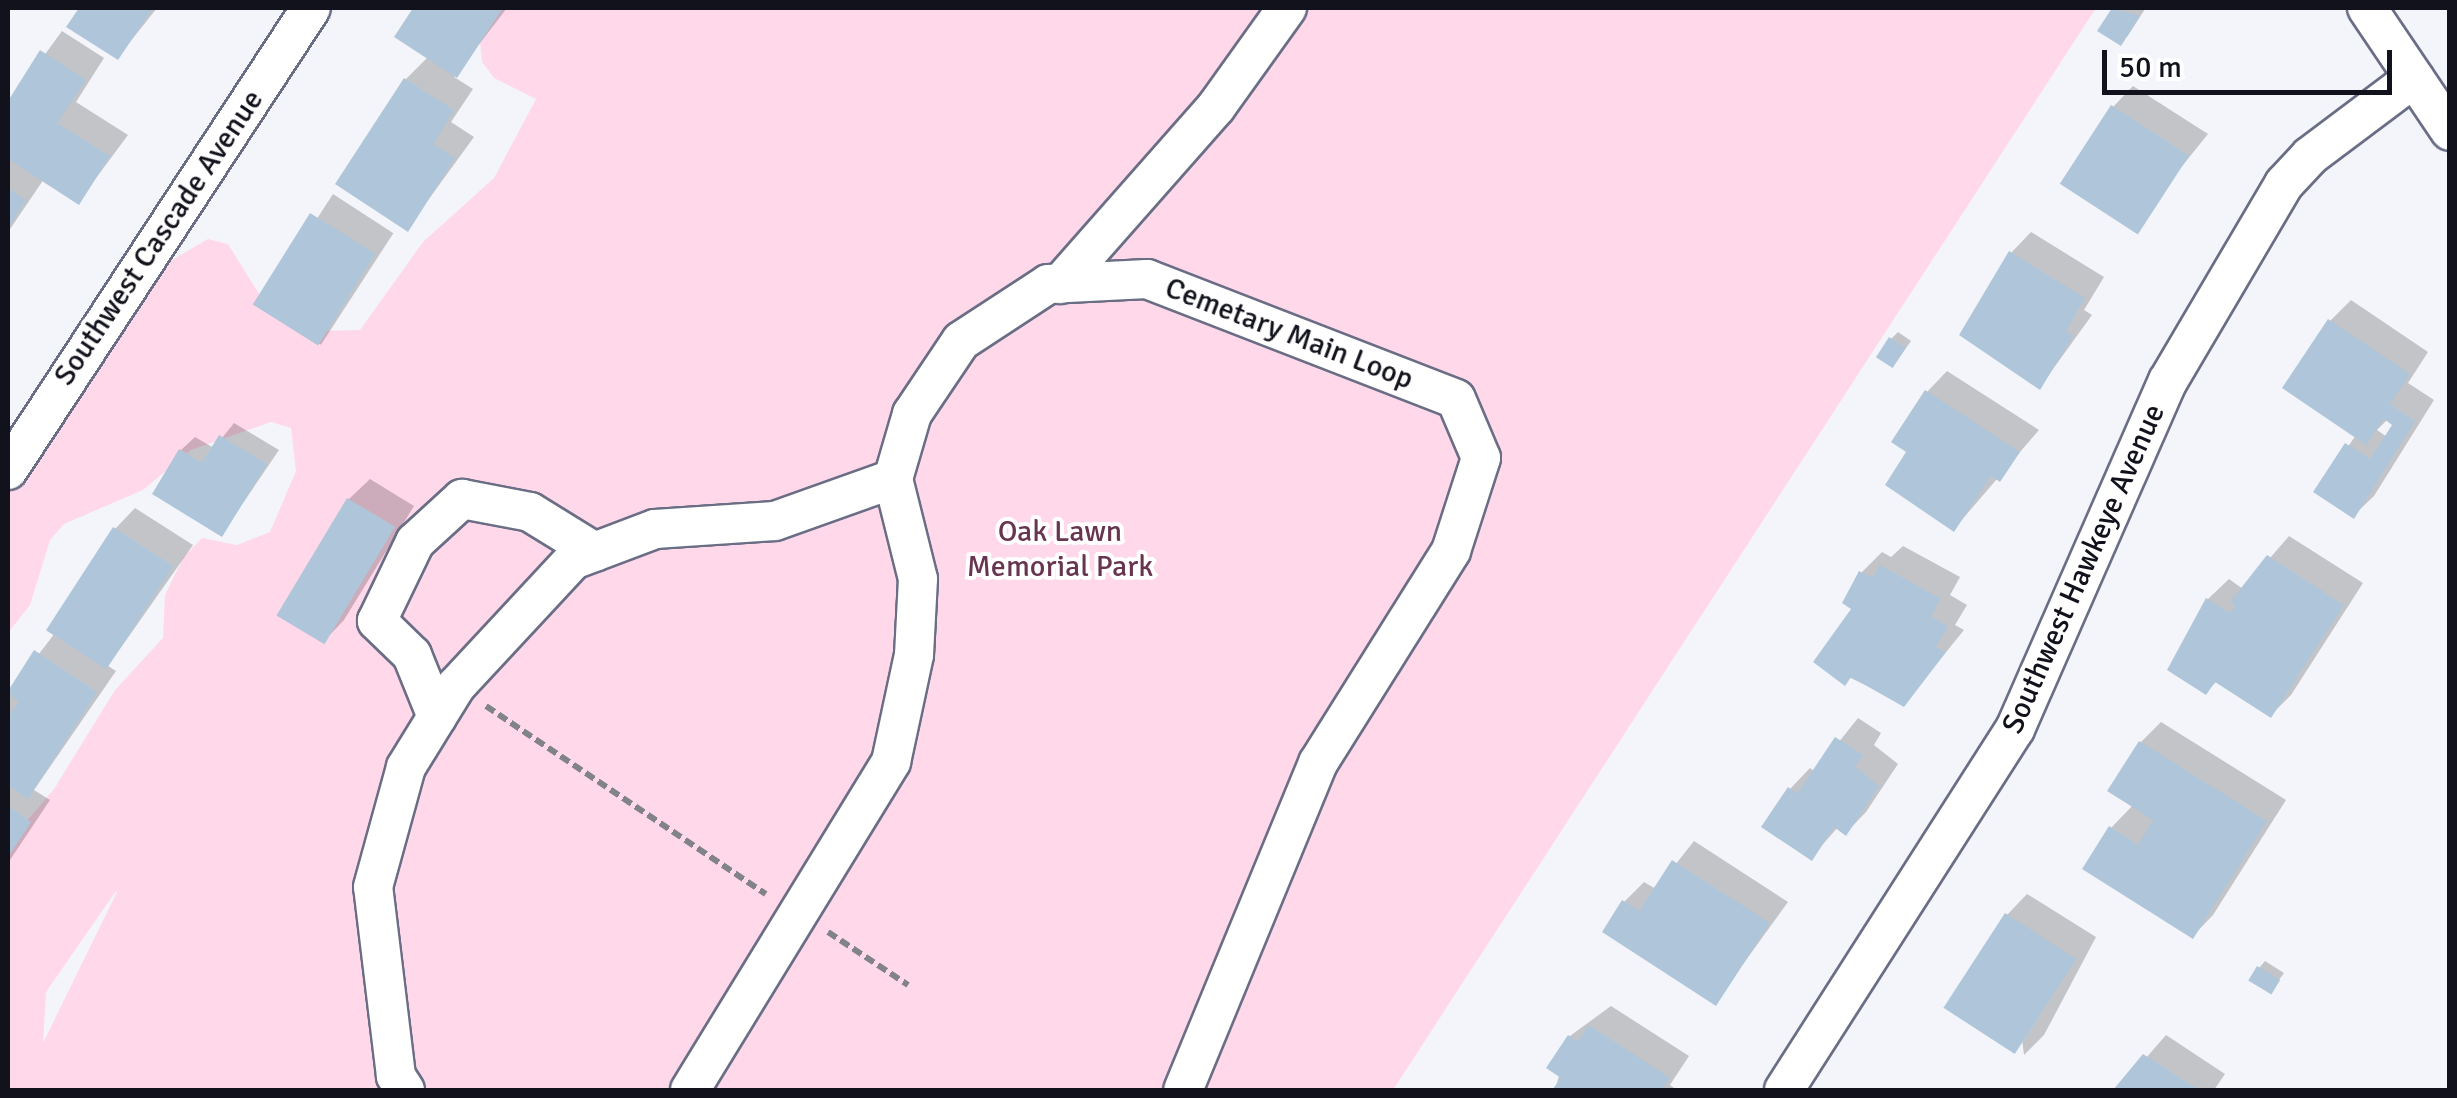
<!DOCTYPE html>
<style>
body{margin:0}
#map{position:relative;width:2457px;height:1098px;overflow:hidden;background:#f4f5fb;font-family:Signika,sans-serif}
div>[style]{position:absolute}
.green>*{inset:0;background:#ffd8ea}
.shadow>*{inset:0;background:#0003;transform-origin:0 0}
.building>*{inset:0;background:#afc6da;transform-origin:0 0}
.path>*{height:6px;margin-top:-3px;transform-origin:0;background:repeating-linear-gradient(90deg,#82838a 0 10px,transparent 0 15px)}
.roads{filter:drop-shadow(2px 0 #6a6e85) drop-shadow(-2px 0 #6a6e85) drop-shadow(0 2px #6a6e85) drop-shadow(0 -2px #6a6e85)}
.minor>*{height:38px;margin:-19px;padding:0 19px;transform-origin:19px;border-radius:19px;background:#fff}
span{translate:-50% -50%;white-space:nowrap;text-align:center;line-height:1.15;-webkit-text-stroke:8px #fff;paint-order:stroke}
.street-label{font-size:30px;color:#11121b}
.park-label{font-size:30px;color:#673550}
.frame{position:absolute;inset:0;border:10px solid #11121b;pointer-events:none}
.scale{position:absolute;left:2102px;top:50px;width:290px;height:45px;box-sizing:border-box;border:5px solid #11121b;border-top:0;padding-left:12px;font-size:30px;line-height:35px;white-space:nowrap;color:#11121b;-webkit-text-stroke:8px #fff;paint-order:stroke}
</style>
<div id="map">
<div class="green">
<i style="clip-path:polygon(evenodd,497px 8px,2096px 8px,1393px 1090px,8px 1090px,8px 843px,54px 789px,115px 690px,163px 638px,165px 595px,183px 558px,202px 538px,237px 545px,270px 532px,296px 471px,291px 428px,271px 422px,191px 450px,143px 490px,64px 524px,50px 540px,30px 605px,8px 633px,8px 474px,167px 263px,208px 239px,228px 244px,261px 297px,315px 331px,360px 330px,423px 242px,494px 178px,536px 99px,494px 78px,482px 62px,480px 41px,497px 8px,116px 891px,117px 892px,43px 1043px,46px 992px,116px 891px)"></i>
</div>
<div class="shadow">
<i style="clip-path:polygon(82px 8px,157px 8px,118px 57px,70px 26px)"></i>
<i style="clip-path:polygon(416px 8px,507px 8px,454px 77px,473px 89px,451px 122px,474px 137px,407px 229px,338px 184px,406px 79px,429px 56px,397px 36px)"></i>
<i style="clip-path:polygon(2115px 8px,2145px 9px,2127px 37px,2100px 30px)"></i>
<i style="clip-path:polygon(62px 31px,104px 58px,76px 102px,128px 135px,79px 201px,44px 179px,8px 232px,8px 105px)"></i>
<i style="clip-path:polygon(2133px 86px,2208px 134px,2133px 227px,2113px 107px)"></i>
<i style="left:333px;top:194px;width:72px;height:133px;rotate:33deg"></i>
<i style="clip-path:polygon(2031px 232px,2104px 277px,2084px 310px,2092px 315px,2040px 387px,2011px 253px)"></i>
<i style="clip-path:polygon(evenodd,2351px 300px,2428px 352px,2408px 383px,2434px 400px,2374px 496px,2353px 516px,2317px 492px,2356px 435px,2330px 321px,2351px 300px,2388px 419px,2396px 424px,2387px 437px,2377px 430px,2388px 419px)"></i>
<i style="clip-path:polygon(1898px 332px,1911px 341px,1894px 365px,1891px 339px)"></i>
<i style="clip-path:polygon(1947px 371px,2039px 430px,1954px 529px,1909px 451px,1927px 392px)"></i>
<i style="clip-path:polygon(234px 423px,279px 450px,222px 534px,181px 450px,195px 437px,214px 448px)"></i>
<i style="clip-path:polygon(370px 479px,414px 506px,344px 620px,324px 641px,279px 614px,349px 499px)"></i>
<i style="clip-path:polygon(135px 508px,193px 545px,108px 666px,116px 671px,34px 790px,50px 800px,8px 863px,9px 693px,55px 633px,115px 529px)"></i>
<i style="clip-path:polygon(2289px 536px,2363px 583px,2291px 695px,2271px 715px,2217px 681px,2206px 692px,2208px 599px,2229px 579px,2243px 589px)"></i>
<i style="clip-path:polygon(1903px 546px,1960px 577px,1950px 595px,1967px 605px,1955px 625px,1964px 630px,1904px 704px,1816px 661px,1852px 611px,1861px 573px,1882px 552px,1891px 557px)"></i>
<i style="clip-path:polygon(1858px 718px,1881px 733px,1874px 745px,1898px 764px,1866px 812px,1846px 833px,1838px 827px,1811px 858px,1790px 789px,1810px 768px,1815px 772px)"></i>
<i style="clip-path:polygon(2161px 722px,2286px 800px,2213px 915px,2193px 936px,2111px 828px,2133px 805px,2141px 742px)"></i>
<i style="clip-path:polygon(1694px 841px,1788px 902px,1715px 1003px,1624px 902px,1644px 882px,1656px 889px)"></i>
<i style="clip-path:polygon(2027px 894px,2096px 937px,2044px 1035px,2024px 1055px,2007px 915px)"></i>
<i style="clip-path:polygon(2265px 961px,2284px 973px,2271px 991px,2259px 968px)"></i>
<i style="clip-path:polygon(1611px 1006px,1689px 1056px,1670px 1085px,1677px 1090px,1555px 1090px,1570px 1036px)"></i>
<i style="clip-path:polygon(2166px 1035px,2225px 1074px,2214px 1090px,2118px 1090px)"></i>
</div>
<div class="building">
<i style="clip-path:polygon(79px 8px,153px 8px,118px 60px,66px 27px)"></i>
<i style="clip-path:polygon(413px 8px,503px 8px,457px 78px,394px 37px)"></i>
<i style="clip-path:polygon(2112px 8px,2140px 16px,2121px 46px,2097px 31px)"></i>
<i style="clip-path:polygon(40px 50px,86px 80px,57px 123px,110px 156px,79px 205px,8px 159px,8px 101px)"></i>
<i style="clip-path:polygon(404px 78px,454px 110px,433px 144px,455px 158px,408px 232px,335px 184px)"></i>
<i style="left:2111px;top:105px;width:93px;height:94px;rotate:33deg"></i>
<i style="clip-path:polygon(8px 188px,26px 200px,8px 228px)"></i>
<i style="left:310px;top:213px;width:77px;height:108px;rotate:32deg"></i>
<i style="clip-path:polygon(2009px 251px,2085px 298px,2066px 331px,2073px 336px,2040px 390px,1959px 335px)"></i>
<i style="clip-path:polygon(2328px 319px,2410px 374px,2390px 404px,2415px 421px,2354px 519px,2313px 492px,2345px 443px,2370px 459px,2392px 425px,2384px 419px,2366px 445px,2282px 388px)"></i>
<i style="left:1889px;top:337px;width:20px;height:24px;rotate:33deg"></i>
<i style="clip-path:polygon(1925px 390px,2020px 452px,2000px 482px,1991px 476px,1954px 532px,1885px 485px,1906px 452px,1891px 442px)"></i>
<i style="clip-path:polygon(219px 435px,267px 464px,222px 537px,152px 494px,179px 449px,202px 463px)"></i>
<i style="left:347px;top:498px;width:56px;height:137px;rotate:31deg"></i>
<i style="left:113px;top:527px;width:72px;height:123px;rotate:33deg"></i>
<i style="clip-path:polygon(2267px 555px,2344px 605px,2271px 718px,2215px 682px,2206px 695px,2167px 670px,2206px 598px,2230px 613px,2235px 606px,2230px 602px)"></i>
<i style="clip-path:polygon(1880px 565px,1941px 599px,1931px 616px,1948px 626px,1936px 647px,1946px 652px,1904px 707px,1851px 677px,1845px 686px,1813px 662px,1851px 609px,1842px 603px,1859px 571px,1872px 578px)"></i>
<i style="clip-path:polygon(34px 650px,97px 692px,28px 799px,8px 785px,8px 718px,18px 702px,8px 691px)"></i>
<i style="clip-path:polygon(1835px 737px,1863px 755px,1855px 766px,1879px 786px,1846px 836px,1834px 827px,1812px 861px,1761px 827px,1788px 787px,1797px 794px)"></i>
<i style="clip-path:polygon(2139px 741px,2267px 821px,2193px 939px,2082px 869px,2109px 826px,2138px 845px,2153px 820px,2107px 791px)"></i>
<i style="clip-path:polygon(8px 806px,31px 822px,8px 857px)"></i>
<i style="clip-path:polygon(1672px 860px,1770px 923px,1716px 1006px,1602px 932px,1622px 900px,1639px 911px)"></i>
<i style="left:2005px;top:913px;width:85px;height:113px;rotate:33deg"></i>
<i style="left:2257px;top:966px;width:27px;height:17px;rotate:31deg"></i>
<i style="clip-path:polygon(1589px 1025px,1670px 1078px,1662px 1090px,1552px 1090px,1561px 1078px,1546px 1068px,1568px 1035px,1578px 1041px)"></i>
<i style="clip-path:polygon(2143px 1054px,2199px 1090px,2113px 1090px)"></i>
</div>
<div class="path">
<i style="left:486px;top:706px;width:337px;rotate:33.9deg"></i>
<i style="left:828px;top:932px;width:96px;rotate:33.5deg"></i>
</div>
<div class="roads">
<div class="minor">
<i style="left:2367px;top:8px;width:148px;rotate:56deg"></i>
<i style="left:1060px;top:284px;width:236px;rotate:-48.6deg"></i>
<i style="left:1216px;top:107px;width:122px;rotate:-54.4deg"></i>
<i style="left:8px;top:470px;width:552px;rotate:-56.74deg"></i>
<i style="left:437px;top:717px;width:67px;rotate:-112deg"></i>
<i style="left:412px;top:655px;width:49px;rotate:-135.8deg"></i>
<i style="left:377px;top:621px;width:88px;rotate:-64.3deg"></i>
<i style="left:415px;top:542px;width:64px;rotate:-42.5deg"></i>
<i style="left:462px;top:499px;width:69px;rotate:10.8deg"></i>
<i style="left:530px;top:512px;width:76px;rotate:31.6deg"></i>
<i style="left:405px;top:1090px;width:17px;rotate:-123deg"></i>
<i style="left:396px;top:1076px;width:190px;rotate:-96.9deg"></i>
<i style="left:373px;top:887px;width:124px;rotate:-74.6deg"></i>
<i style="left:406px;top:767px;width:95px;rotate:-58.3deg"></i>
<i style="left:456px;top:686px;width:172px;rotate:-47.1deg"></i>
<i style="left:573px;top:560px;width:88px;rotate:-20.7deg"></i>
<i style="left:655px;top:529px;width:120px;rotate:-3.8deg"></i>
<i style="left:775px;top:521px;width:125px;rotate:-19.6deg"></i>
<i style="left:690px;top:1090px;width:385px;rotate:-58.5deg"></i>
<i style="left:891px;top:762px;width:109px;rotate:-77.9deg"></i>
<i style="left:914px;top:655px;width:76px;rotate:-87deg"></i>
<i style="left:918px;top:579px;width:103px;rotate:-104deg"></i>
<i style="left:893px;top:479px;width:68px;rotate:-73.7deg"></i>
<i style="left:912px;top:414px;width:88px;rotate:-56.1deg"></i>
<i style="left:961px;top:341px;width:104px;rotate:-33.2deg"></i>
<i style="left:1048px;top:284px;width:99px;rotate:-2.9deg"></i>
<i style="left:1147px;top:279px;width:331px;rotate:21.2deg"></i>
<i style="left:1456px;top:399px;width:64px;rotate:67deg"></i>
<i style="left:1481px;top:458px;width:98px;rotate:107.9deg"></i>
<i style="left:1451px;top:551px;width:250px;rotate:122.1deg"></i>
<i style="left:1318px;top:763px;width:354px;rotate:112.4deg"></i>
<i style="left:1784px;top:1090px;width:429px;rotate:-57.4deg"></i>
<i style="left:2015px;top:729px;width:380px;rotate:-66.3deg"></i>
<i style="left:2168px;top:381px;width:229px;rotate:-59.5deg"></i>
<i style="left:2284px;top:184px;width:38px;rotate:-47deg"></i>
<i style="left:2310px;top:156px;width:130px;rotate:-36.9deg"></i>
</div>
</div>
<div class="street-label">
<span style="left:159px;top:238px;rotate:-56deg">Southwest Cascade Avenue</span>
<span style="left:1289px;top:334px;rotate:21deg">Cemetary Main Loop</span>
<span style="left:2084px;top:569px;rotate:-66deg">Southwest Hawkeye Avenue</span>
</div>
<div class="park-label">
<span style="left:1060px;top:549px">Oak Lawn<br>Memorial Park</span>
</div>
<div class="frame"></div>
<div class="scale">50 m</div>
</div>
